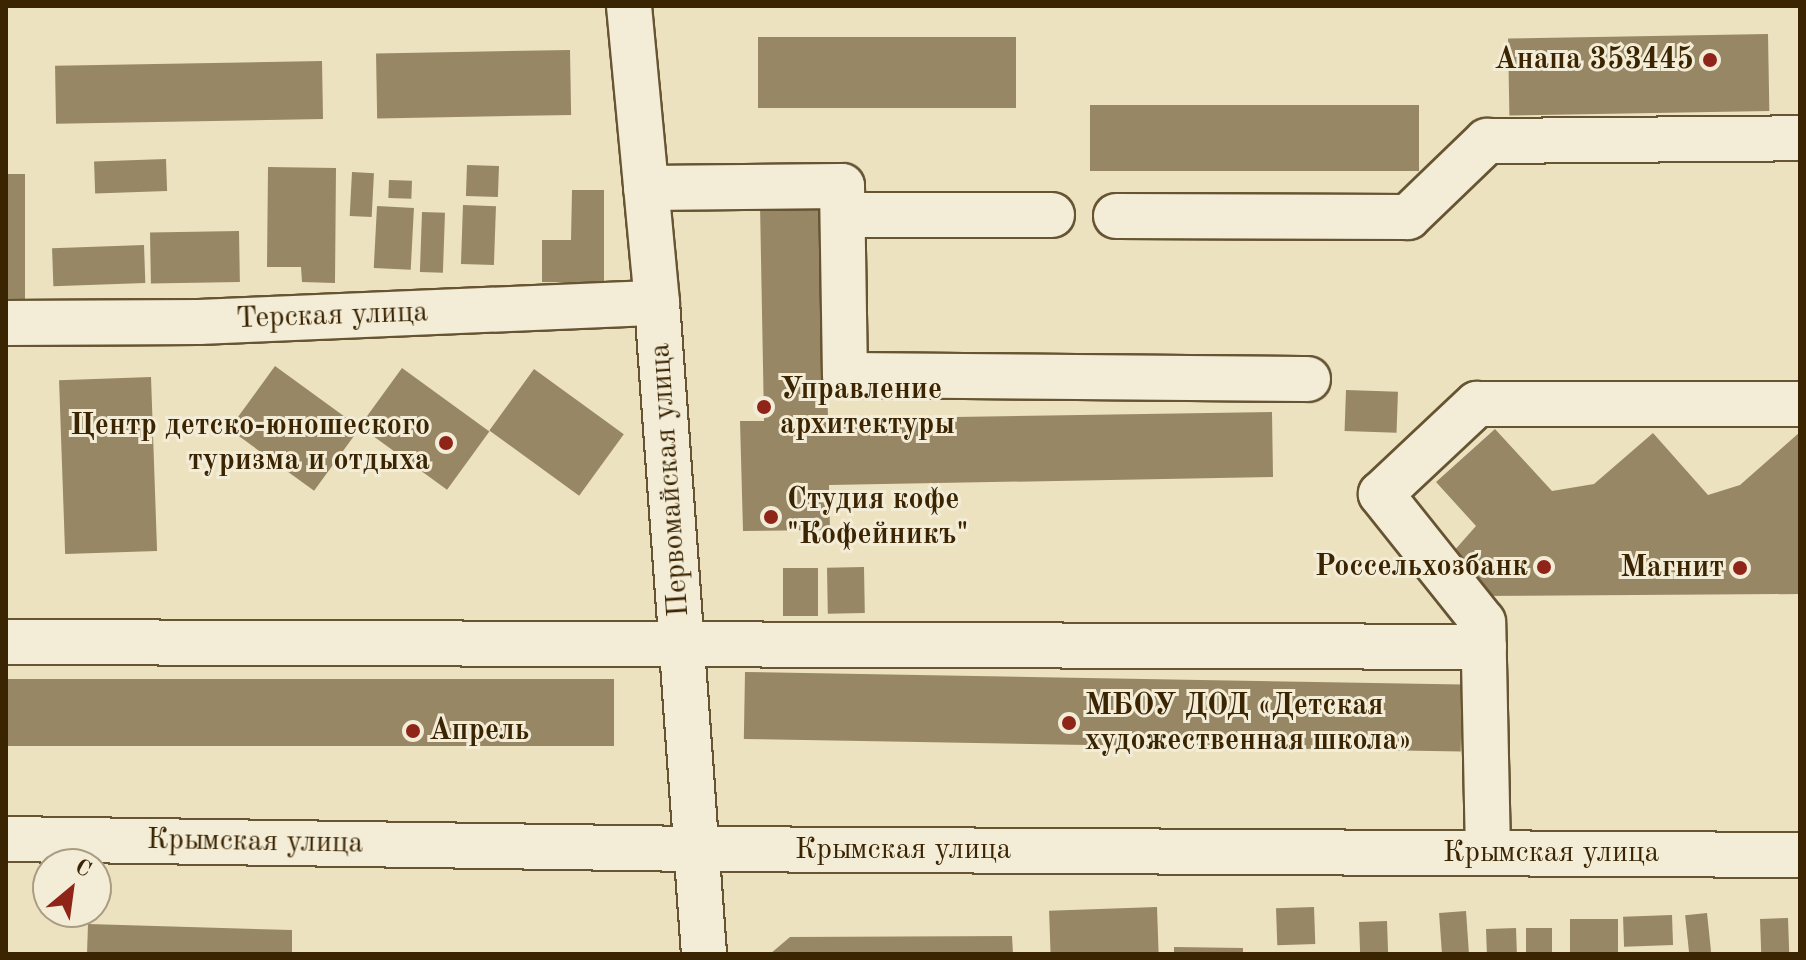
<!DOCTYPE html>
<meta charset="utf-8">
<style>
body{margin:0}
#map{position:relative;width:1806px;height:960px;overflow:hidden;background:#ece2c0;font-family:"Old Standard TT",serif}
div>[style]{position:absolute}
.building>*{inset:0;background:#978765;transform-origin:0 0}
.roads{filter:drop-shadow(2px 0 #665432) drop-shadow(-2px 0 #665432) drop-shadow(0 2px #665432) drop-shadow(0 -2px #665432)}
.minor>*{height:44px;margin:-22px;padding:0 22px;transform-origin:22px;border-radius:22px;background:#f3ecd6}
.dots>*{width:22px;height:22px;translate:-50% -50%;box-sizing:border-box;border:4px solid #f3ecd6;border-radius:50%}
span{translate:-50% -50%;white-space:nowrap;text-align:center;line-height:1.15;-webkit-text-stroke:6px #f3ecd6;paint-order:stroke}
.poi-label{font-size:30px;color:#3a2402;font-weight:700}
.right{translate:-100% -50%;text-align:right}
.left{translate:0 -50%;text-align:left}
.street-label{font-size:30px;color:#3a2402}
.frame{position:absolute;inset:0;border:8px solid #3a2402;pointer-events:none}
.north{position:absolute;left:32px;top:848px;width:80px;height:80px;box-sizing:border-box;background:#f3ecd6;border:2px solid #a99c81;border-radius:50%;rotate:29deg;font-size:22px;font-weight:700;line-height:32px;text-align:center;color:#3a2402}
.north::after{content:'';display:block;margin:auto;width:28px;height:36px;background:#8f2418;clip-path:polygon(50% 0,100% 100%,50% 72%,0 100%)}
</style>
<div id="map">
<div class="building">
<i style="left:1768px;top:34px;width:77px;height:260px;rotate:89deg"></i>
<i style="left:1016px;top:37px;width:71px;height:258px;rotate:90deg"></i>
<i style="left:570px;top:50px;width:65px;height:194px;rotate:89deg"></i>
<i style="left:322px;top:61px;width:58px;height:267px;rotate:89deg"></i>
<i style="left:1419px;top:105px;width:66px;height:329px;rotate:90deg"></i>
<i style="left:166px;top:159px;width:32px;height:72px;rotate:88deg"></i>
<i style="left:467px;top:165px;width:32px;height:31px;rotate:2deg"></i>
<i style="clip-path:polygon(268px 167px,336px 168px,335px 283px,302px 282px,301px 267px,267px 267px)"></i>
<i style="left:352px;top:172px;width:22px;height:44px;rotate:3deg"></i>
<i style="left:6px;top:174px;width:19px;height:126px"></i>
<i style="left:389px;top:180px;width:23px;height:18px;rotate:2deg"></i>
<i style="clip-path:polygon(572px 190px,604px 190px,604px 283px,542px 282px,542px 240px,571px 240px)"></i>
<i style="clip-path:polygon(760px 204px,823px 204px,828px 419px,1272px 412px,1273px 477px,829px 485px,830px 530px,743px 531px,740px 421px,764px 421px)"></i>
<i style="left:463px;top:205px;width:33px;height:59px;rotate:2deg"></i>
<i style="left:377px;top:206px;width:37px;height:62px;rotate:3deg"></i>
<i style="left:422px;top:212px;width:23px;height:60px;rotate:2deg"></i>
<i style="left:239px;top:231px;width:51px;height:89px;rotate:89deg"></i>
<i style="left:144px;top:245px;width:38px;height:92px;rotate:88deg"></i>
<i style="left:275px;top:366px;width:105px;height:78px;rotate:36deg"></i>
<i style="left:402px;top:368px;width:108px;height:72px;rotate:36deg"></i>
<i style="left:534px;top:369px;width:111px;height:76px;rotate:36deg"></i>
<i style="left:151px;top:377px;width:174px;height:92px;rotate:88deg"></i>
<i style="left:1346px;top:390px;width:52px;height:41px;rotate:2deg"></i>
<i style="clip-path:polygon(1495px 429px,1552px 491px,1594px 484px,1653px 433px,1708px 495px,1740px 485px,1800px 432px,1800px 594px,1473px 596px,1445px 561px,1476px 526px,1436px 482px)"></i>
<i style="left:864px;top:567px;width:46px;height:37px;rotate:89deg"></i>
<i style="left:783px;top:568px;width:35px;height:48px"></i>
<i style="left:745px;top:672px;width:717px;height:67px;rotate:1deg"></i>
<i style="left:6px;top:679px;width:608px;height:67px"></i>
<i style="left:1157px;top:907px;width:47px;height:108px;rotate:88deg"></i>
<i style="left:1314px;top:907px;width:37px;height:38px;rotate:88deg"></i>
<i style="left:1466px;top:911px;width:43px;height:27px;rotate:86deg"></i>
<i style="left:1707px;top:913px;width:39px;height:22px;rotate:84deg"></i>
<i style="left:1672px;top:915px;width:30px;height:49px;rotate:88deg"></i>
<i style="left:1788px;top:918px;width:36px;height:28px;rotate:88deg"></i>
<i style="left:1570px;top:919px;width:48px;height:35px"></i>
<i style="left:1387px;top:921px;width:33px;height:28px;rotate:88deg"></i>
<i style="clip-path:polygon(88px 924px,292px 930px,292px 954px,87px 954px)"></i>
<i style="left:1516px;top:928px;width:26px;height:30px;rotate:88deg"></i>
<i style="left:1526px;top:928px;width:26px;height:26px"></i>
<i style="clip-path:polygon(1012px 936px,1013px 954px,770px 954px,790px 937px)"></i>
<i style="clip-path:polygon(1174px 947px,1243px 948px,1243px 954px,1174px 954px)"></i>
</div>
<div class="roads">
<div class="minor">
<i style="left:629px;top:6px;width:298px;rotate:84.6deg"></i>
<i style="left:657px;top:303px;width:653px;rotate:85.87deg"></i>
<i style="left:646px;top:188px;width:196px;rotate:-0.6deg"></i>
<i style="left:842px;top:186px;width:189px;rotate:89.1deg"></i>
<i style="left:845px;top:375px;width:463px;rotate:0.5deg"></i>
<i style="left:843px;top:215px;width:209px"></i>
<i style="left:1116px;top:216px;width:292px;rotate:0.2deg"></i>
<i style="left:1408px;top:217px;width:110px;rotate:-43.9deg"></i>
<i style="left:1487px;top:141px;width:313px;rotate:-0.5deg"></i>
<i style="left:6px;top:323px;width:193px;rotate:-0.3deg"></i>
<i style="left:199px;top:322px;width:458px;rotate:-2.4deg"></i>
<i style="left:6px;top:642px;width:1478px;rotate:0.19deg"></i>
<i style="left:6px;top:839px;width:690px;rotate:0.83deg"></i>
<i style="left:696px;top:849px;width:1104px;rotate:0.31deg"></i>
<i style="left:1488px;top:852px;width:230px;rotate:-91.2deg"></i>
<i style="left:1483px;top:622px;width:164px;rotate:-128.6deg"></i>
<i style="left:1381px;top:494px;width:132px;rotate:-43.2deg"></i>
<i style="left:1477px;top:404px;width:323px"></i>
</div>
</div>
<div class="dots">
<i style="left:1710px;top:60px;background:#8f2418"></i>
<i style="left:764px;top:407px;background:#8f2418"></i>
<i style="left:446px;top:443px;background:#8f2418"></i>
<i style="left:771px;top:517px;background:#8f2418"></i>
<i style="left:1544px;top:567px;background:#8f2418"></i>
<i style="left:1740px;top:568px;background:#8f2418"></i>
<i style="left:1069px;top:723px;background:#8f2418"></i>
<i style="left:413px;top:731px;background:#8f2418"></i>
</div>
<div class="poi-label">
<span class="right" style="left:1694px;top:60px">Анапа 353445</span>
<span class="left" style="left:780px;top:407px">Управление<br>архитектуры</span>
<span class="right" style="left:430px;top:443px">Центр детско-юношеского<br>туризма и отдыха</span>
<span class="left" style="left:787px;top:517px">Студия кофе<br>"Кофейникъ"</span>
<span class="right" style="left:1528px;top:567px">Россельхозбанк</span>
<span class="right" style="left:1724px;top:568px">Магнит</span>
<span class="left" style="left:1085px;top:723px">МБОУ ДОД «Детская<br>художественная школа»</span>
<span class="left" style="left:429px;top:731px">Апрель</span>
</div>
<div class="street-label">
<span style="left:332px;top:316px;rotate:-2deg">Терская улица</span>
<span style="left:670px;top:480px;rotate:-94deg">Первомайская улица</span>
<span style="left:255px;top:842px;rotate:1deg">Крымская улица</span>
<span style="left:903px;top:850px">Крымская улица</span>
<span style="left:1551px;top:853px">Крымская улица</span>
</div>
<div class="frame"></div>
<div class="north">С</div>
</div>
